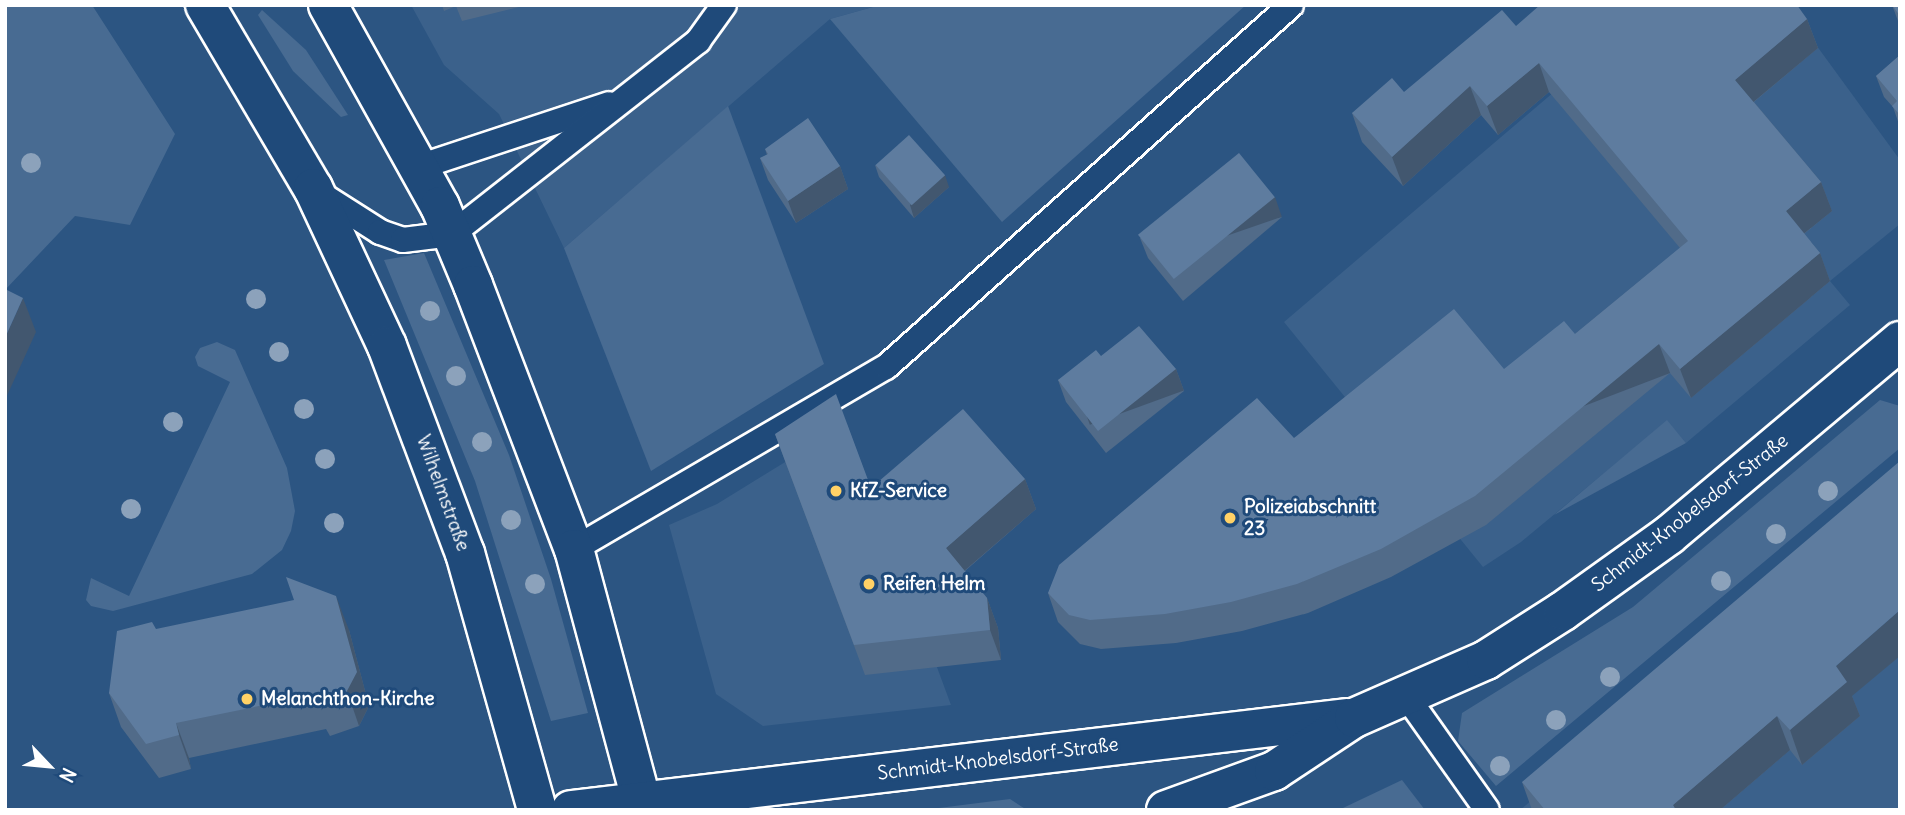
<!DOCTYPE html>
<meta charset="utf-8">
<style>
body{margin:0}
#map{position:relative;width:1905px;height:815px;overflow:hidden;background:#2c5582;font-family:Delius,sans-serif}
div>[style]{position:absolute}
.built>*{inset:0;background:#3b618b}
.green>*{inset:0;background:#486b92}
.roads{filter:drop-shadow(2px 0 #fff) drop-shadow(-2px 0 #fff) drop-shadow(0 2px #fff) drop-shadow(0 -2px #fff)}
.lane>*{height:24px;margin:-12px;padding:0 12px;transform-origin:12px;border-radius:12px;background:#1f4a7a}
.secondary>*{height:38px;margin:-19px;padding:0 19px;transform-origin:19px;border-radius:19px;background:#1f4a7a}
.trees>*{width:20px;height:20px;margin:-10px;border-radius:50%;background:#8ca2bb}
.wall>*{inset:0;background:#516b89}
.shaded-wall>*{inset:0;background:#42576f;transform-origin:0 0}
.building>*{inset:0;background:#5e7c9f;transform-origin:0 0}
.dots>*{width:19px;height:19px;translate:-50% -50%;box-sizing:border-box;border:4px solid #1f4a7a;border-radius:50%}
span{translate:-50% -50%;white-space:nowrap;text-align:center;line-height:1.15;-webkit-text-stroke:6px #1f4a7a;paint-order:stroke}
.poi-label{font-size:19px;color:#fff;font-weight:700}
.left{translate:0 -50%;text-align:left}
.street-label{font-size:19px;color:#fff}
.frame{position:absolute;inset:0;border:7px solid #fff;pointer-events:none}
.north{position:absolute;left:14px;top:731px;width:70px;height:70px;-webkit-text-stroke:5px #1f4a7a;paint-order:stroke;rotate:116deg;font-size:19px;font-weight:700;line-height:28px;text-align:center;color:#fff}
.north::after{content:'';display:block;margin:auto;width:24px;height:32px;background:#fff;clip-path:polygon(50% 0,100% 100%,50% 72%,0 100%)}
</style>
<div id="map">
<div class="built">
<i style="clip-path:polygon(411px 5px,880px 5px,830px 19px,564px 248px,499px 114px,444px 65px)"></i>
<i style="clip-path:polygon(1656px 5px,1787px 5px,1900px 160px,1900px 224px,1830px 281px,1850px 305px,1686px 443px,1667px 421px,1521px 542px,1483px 567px,1284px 322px)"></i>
<i style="clip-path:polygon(847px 424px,951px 705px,763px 726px,716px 694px,669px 525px,717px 504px)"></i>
<i style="clip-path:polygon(1900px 490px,1900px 810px,1520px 810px)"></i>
</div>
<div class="green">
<i style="clip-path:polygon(5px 5px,92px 5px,175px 134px,130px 225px,75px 216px,5px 290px)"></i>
<i style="clip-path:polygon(880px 5px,1246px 5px,1002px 222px,830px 19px)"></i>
<i style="clip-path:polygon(262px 10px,306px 50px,348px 115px,341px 117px,293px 71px,258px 15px)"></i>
<i style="clip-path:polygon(728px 106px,824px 364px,651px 471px,564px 248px)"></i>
<i style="clip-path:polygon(424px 253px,509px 455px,551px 579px,588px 713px,551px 721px,475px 481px,384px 260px)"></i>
<i style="clip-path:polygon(217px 342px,235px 350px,287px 468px,295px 511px,291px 531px,282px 550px,252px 574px,113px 611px,91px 606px,86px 600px,91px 578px,129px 596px,230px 382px,198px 366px,195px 357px,200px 348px)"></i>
<i style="clip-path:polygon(1880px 400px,1900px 406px,1900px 448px,1496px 786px,1458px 741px,1462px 713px,1633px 607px)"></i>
<i style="clip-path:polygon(1667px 420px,1686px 443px,1554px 515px)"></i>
<i style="clip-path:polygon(1402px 780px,1425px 810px,1340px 810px,1343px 808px)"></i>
<i style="clip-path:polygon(1010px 799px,1027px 810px,923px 810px)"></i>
</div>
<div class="roads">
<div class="lane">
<i style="left:419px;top:167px;width:200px;rotate:-18.3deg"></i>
<i style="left:316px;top:191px;width:76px;rotate:32.6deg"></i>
<i style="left:380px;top:232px;width:24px;rotate:19deg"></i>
<i style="left:403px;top:240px;width:49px;rotate:-7deg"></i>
<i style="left:452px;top:234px;width:313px;rotate:-38.1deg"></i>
<i style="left:698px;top:41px;width:44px;rotate:-54.2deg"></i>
<i style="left:574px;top:549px;width:361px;rotate:-30.3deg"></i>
<i style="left:886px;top:367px;width:543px;rotate:-41.79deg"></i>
<i style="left:1407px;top:697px;width:138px;rotate:54.7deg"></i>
</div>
<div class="secondary">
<i style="left:205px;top:5px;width:212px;rotate:59.5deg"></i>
<i style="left:313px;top:188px;width:174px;rotate:64.9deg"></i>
<i style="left:387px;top:346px;width:221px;rotate:69.4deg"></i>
<i style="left:465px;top:553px;width:267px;rotate:74.3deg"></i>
<i style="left:328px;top:5px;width:230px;rotate:60.9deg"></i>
<i style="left:440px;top:206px;width:86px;rotate:67.3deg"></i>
<i style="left:473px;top:285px;width:283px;rotate:69.1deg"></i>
<i style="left:574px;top:549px;width:270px;rotate:75deg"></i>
<i style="left:571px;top:810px;width:781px;rotate:-6.76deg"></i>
<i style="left:1166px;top:810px;width:115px;rotate:-19.9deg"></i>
<i style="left:1274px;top:771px;width:96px;rotate:-33.5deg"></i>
<i style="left:1354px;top:718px;width:144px;rotate:-23.7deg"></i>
<i style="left:1486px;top:660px;width:91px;rotate:-32.5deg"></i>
<i style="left:1563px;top:611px;width:130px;rotate:-35.6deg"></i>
<i style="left:1669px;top:535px;width:302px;rotate:-40deg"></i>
</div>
</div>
<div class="trees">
<i style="left:31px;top:163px"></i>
<i style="left:256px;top:299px"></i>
<i style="left:430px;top:311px"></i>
<i style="left:279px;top:352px"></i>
<i style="left:456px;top:376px"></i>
<i style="left:304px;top:409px"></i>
<i style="left:173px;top:422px"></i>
<i style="left:482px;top:442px"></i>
<i style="left:325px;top:459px"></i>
<i style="left:1828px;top:491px"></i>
<i style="left:131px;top:509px"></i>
<i style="left:511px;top:520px"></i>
<i style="left:334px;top:523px"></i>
<i style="left:1776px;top:534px"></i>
<i style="left:1721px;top:581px"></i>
<i style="left:535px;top:584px"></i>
<i style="left:1610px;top:677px"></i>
<i style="left:1556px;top:720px"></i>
<i style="left:1500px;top:766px"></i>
</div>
<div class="wall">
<i style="clip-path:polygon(442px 5px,527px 5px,462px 21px,456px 6px,444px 11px)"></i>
<i style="clip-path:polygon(1892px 5px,1900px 5px,1900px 26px)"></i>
<i style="clip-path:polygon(1807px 19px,1818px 48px,1754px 102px,1821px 182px,1832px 211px,1804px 234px,1820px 253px,1830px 281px,1691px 398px,1670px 373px,1486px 525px,1391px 577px,1308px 613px,1242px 631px,1176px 643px,1101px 649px,1080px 644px,1058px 622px,1048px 593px,1294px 438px,1504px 369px,1575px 334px,1680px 248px,1549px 92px,1498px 135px,1481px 115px,1403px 186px,1362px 142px,1352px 113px,1404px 92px,1516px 26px)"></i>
<i style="clip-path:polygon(1900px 55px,1900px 127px,1893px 107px,1884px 97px,1876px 76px)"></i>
<i style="clip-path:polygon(765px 149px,840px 166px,848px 189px,796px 223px,768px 180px,760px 158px,767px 155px)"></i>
<i style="clip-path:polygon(875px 165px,949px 187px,914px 218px,879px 177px)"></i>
<i style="clip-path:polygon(1282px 217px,1183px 301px,1148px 258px,1140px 238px)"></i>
<i style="clip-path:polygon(1101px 356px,1176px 369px,1184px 391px,1106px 453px,1066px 402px,1058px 380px)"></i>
<i style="clip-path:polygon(775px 434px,871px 488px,1025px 479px,1036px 509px,965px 571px,987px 598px,998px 628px,1001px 660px,865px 675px)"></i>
<i style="clip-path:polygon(156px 629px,349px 630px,369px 706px,359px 726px,330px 736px,326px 729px,189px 758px,191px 769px,159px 778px,121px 727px,109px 693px)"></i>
<i style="clip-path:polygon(1852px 696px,1860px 716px,1802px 765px,1790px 750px,1720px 810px,1532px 810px,1522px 782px)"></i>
</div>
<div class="shaded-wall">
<i style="clip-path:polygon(1807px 19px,1818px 48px,1745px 109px,1735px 80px)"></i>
<i style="clip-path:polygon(1539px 63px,1549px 92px,1498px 135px,1487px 106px)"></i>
<i style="clip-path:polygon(1470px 86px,1481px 115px,1403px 186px,1392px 157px)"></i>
<i style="clip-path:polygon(840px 166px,848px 189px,796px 223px,788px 201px)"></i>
<i style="clip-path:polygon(945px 175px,949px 187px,914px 218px,910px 205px)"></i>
<i style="clip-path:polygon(1821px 182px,1832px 211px,1796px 240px,1786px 211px)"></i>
<i style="left:1275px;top:197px;width:21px;height:130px;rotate:71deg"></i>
<i style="clip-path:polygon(1820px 253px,1830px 281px,1691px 398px,1680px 369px)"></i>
<i style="clip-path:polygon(23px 298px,36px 332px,5px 400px,5px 338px)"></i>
<i style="left:1659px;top:344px;width:31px;height:239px;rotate:69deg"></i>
<i style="left:1176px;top:369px;width:23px;height:100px;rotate:70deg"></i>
<i style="clip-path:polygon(1025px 479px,1036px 509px,956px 578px,946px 548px)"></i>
<i style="clip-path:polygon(336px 596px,349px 630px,369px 706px,359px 726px,347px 691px)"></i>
<i style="clip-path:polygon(987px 598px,998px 628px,1001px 660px,990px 630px)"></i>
<i style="clip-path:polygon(1900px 610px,1900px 656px,1852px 696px,1860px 716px,1802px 765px,1790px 730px,1836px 666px)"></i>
<i style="clip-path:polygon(1777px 716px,1790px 750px,1720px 810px,1674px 810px,1673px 805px)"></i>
<i style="clip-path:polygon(176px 723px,189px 758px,191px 769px,179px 735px)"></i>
</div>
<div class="building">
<i style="clip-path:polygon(1540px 5px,1797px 5px,1807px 19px,1735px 80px,1821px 182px,1786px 211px,1820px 253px,1680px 369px,1659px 344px,1475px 496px,1381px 549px,1297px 584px,1231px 602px,1165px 614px,1090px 620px,1069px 615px,1048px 593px,1059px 565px,1257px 398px,1294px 438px,1454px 309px,1504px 369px,1564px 321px,1575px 334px,1688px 241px,1539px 63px,1487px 106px,1470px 86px,1392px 157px,1352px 113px,1392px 78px,1404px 92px,1502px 10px,1516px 26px)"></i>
<i style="clip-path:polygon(1892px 5px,1900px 5px,1900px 16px)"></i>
<i style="clip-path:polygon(1900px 55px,1900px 115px,1892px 106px,1897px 101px,1876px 76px)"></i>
<i style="clip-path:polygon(808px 118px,840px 166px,788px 201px,760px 158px,768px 154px,765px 149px)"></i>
<i style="left:909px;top:135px;width:54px;height:45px;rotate:48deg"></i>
<i style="left:1239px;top:153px;width:57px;height:130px;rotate:51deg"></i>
<i style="clip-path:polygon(5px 289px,23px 298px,5px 338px)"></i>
<i style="clip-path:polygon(1139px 326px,1176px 369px,1098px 431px,1058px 380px,1096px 350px,1101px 356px)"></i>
<i style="clip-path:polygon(836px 394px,871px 488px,963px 409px,1025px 479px,946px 548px,987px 598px,990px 630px,854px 645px,775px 434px)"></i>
<i style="clip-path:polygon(1900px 461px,1900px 610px,1836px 666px,1847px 682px,1790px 730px,1777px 716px,1673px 805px,1676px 810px,1545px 810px,1522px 782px)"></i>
<i style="clip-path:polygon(286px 577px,336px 596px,357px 672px,347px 691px,317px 701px,313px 695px,176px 723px,179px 735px,146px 744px,109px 693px,117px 631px,152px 622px,156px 629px,294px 600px)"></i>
</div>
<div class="dots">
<i style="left:836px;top:491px;background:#ffd166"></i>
<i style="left:1230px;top:518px;background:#ffd166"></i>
<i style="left:869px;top:584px;background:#ffd166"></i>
<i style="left:247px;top:699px;background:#ffd166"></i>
</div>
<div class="poi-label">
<span class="left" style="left:850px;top:491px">KfZ-Service</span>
<span class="left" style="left:1244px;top:518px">Polizeiabschnitt<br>23</span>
<span class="left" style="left:883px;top:584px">Reifen Helm</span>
<span class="left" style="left:261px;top:699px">Melanchthon-Kirche</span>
</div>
<div class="street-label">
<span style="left:443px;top:493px;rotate:70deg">Wilhelmstraße</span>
<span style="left:1690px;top:513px;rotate:-38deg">Schmidt-Knobelsdorf-Straße</span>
<span style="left:998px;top:759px;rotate:-7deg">Schmidt-Knobelsdorf-Straße</span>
</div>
<div class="frame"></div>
<div class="north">N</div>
</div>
